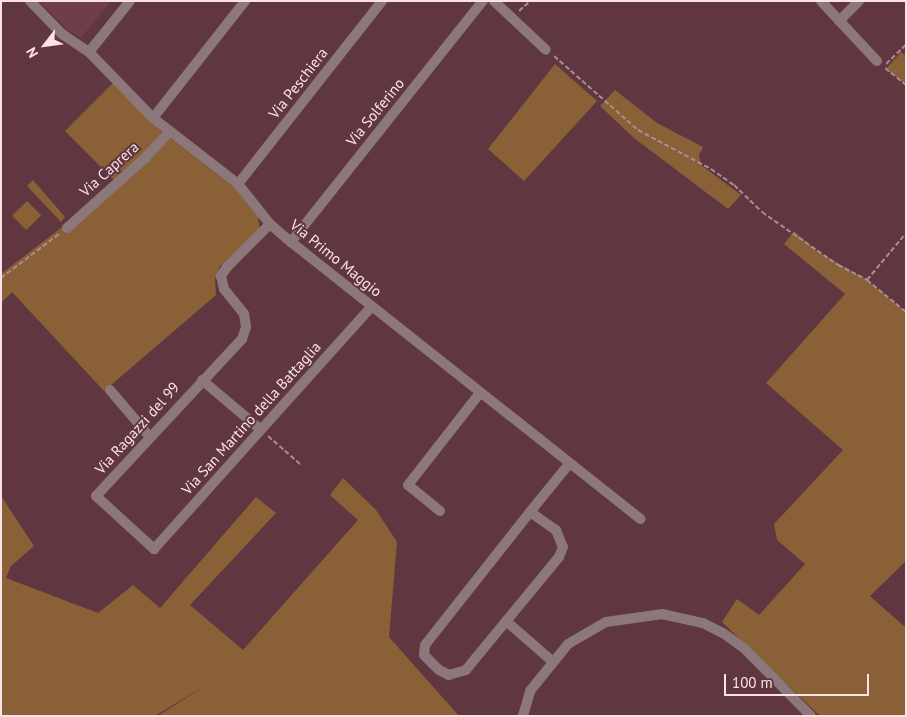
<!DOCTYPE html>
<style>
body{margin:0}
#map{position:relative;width:907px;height:717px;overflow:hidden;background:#603741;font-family:"PT Sans",sans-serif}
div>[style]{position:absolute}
.built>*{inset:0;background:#6f3e4a}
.green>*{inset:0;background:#8a6036;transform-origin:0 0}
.path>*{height:2px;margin-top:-1px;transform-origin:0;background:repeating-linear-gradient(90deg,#ac8a92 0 5px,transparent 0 7.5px)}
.minor>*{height:10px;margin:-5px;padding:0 5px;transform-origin:5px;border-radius:5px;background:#8c777b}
span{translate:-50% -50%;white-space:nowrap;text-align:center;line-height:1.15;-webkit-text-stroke:4px #603741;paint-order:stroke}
.street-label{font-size:15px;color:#fce2e7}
.frame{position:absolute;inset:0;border:2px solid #fce2e7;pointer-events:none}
.north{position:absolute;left:20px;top:20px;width:50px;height:50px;-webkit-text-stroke:4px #603741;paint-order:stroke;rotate:240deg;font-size:14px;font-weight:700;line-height:20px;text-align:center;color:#fce2e7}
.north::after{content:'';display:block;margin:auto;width:18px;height:22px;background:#fce2e7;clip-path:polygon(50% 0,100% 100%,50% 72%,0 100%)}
.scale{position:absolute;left:724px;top:674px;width:145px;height:22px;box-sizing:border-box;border:2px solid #fce2e7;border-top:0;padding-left:6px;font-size:15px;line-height:18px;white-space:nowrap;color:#fce2e7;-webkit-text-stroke:4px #603741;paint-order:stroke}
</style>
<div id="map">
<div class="built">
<i style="clip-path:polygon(39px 1px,111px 1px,81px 38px,68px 30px)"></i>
</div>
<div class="green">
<i style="clip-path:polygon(901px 52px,906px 56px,906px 85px,886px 69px)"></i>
<i style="clip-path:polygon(555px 64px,597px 101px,524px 181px,488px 149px)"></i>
<i style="left:113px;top:83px;width:72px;height:68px;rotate:45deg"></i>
<i style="clip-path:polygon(615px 90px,657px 123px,703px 147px,699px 155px,701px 165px,741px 195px,728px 209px,634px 138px,600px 106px)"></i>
<i style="clip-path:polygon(169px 137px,236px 189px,258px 216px,260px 230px,220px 266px,215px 279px,216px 295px,104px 391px,12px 292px,1px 303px,1px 274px,87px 208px)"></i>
<i style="clip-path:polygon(33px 180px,65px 217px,61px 222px,27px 186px)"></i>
<i style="left:27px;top:201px;width:20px;height:21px;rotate:45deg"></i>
<i style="clip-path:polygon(794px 231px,817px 251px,867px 280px,906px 312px,906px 561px,870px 596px,906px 628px,906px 716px,820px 716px,722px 622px,737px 599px,759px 615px,805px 564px,777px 540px,774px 524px,843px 450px,766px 383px,845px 294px,784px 244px)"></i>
<i style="clip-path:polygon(343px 478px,376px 510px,397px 542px,389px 637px,459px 716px,158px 716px,206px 685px,155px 716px,1px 716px,1px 496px,34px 546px,11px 566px,6px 578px,98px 613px,133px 585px,160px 608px,256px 497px,276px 513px,190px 605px,243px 650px,358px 520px,330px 495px)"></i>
</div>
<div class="path">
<i style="left:519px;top:11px;width:15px;rotate:-42deg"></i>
<i style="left:554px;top:56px;width:112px;rotate:41.4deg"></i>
<i style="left:638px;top:130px;width:83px;rotate:28.1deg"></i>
<i style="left:711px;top:169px;width:28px;rotate:35deg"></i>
<i style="left:734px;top:185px;width:39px;rotate:44deg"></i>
<i style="left:762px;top:212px;width:93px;rotate:34.9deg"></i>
<i style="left:838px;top:265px;width:33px;rotate:27deg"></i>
<i style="left:867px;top:280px;width:50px;rotate:39.4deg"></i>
<i style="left:886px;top:64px;width:28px;rotate:-44deg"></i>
<i style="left:885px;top:68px;width:27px;rotate:39deg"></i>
<i style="left:1px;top:278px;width:73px;rotate:-37.2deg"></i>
<i style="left:867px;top:280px;width:61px;rotate:-50.3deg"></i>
<i style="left:268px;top:436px;width:43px;rotate:41.2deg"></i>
</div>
<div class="minor">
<i style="left:30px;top:1px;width:46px;rotate:45.9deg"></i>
<i style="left:62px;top:34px;width:32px;rotate:34deg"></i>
<i style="left:89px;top:52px;width:92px;rotate:45.9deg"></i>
<i style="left:153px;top:118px;width:108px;rotate:37.8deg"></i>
<i style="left:238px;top:184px;width:51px;rotate:51.3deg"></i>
<i style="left:270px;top:224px;width:28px;rotate:41deg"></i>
<i style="left:291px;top:242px;width:446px;rotate:38.4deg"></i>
<i style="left:494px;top:1px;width:71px;rotate:43.3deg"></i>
<i style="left:821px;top:1px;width:82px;rotate:47deg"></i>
<i style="left:839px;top:21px;width:28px;rotate:-45deg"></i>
<i style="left:89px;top:52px;width:65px;rotate:-51.2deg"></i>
<i style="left:153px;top:118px;width:149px;rotate:-51.8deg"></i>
<i style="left:238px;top:184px;width:233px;rotate:-51.8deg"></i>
<i style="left:270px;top:224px;width:61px;rotate:135deg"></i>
<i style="left:227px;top:267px;width:11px;rotate:124deg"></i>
<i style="left:221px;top:276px;width:13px;rotate:77deg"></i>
<i style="left:224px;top:289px;width:32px;rotate:51deg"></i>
<i style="left:244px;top:314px;width:13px;rotate:81deg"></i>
<i style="left:246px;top:327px;width:13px;rotate:108deg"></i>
<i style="left:242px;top:339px;width:214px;rotate:132.9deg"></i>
<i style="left:96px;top:496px;width:79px;rotate:42.4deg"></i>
<i style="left:154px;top:549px;width:325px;rotate:-48.1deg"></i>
<i style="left:67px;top:228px;width:106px;rotate:-41.9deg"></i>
<i style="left:146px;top:157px;width:35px;rotate:-47deg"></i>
<i style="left:291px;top:242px;width:308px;rotate:-51.5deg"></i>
<i style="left:202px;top:380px;width:76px;rotate:40.2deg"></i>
<i style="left:110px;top:390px;width:60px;rotate:49.7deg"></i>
<i style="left:440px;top:511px;width:41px;rotate:-140.9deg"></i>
<i style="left:408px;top:485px;width:117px;rotate:-52deg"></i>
<i style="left:530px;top:512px;width:32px;rotate:35deg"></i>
<i style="left:556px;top:530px;width:18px;rotate:68deg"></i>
<i style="left:563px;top:547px;width:11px;rotate:112deg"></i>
<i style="left:559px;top:557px;width:146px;rotate:129.5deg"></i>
<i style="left:466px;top:670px;width:18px;rotate:164deg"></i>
<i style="left:449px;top:675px;width:11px;rotate:-153deg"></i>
<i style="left:439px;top:670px;width:21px;rotate:-135deg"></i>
<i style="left:424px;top:655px;width:10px;rotate:-84deg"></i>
<i style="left:425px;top:645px;width:169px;rotate:-51.7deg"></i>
<i style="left:530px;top:512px;width:62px;rotate:-50.9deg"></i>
<i style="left:506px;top:621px;width:61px;rotate:41deg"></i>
<i style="left:523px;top:716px;width:26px;rotate:-74deg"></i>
<i style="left:530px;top:691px;width:60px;rotate:-51deg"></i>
<i style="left:568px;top:644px;width:44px;rotate:-30.1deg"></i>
<i style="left:606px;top:622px;width:57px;rotate:-8.1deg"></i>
<i style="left:662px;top:614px;width:42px;rotate:12.4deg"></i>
<i style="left:703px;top:623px;width:22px;rotate:27deg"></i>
<i style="left:723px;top:633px;width:26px;rotate:36deg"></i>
<i style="left:744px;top:648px;width:95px;rotate:45.4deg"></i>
</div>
<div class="street-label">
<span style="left:298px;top:83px;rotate:-52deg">Via Peschiera</span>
<span style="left:375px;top:112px;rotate:-51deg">Via Solferino</span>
<span style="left:109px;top:169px;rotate:-42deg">Via Caprera</span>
<span style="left:336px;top:258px;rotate:39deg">Via Primo Maggio</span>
<span style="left:251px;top:418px;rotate:-48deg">Via San Martino della Battaglia</span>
<span style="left:137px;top:428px;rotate:-48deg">Via Ragazzi del 99</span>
</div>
<div class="frame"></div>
<div class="north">N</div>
<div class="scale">100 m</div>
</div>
